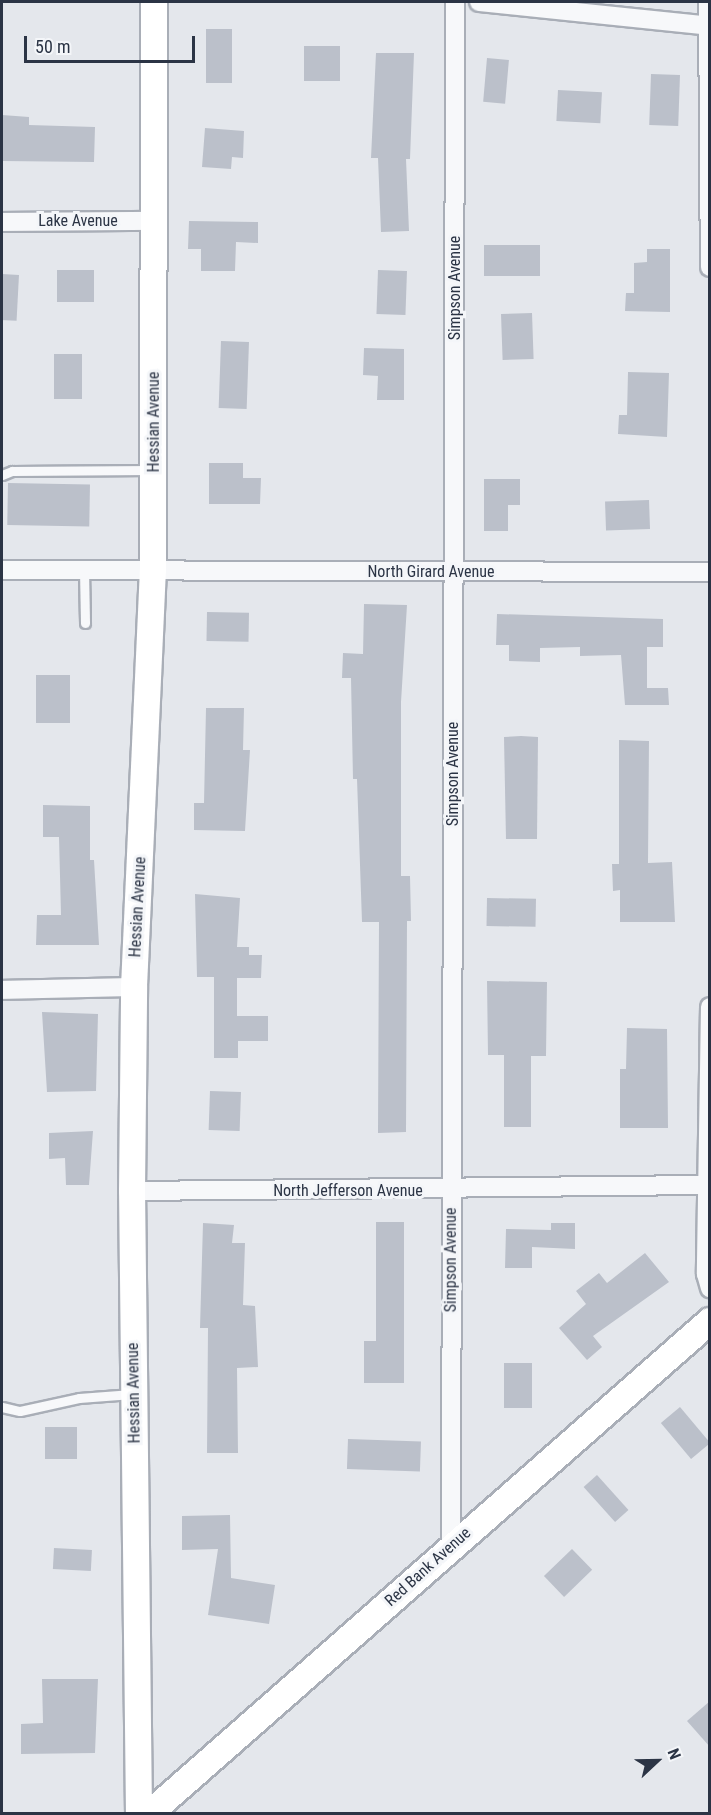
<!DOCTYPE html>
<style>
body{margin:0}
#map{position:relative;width:711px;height:1815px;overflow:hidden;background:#e4e7ec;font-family:"Roboto Condensed",sans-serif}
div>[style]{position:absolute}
.building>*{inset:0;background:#bbc0ca;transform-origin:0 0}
.roads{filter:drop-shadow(2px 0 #a9aeb7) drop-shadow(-2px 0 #a9aeb7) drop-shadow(0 2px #a9aeb7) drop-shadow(0 -2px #a9aeb7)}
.lane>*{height:9px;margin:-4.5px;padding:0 4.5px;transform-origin:4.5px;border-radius:4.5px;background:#f7f8fa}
.street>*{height:18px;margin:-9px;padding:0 9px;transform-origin:9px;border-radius:9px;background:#f7f8fa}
.secondary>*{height:26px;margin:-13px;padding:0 13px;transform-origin:13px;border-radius:13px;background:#fff}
span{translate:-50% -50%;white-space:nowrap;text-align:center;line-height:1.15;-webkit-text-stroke:6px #f4f6f9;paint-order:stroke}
.street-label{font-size:16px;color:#2b3445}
.frame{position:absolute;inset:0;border:3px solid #2b3445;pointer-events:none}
.north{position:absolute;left:627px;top:1731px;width:60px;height:60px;-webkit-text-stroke:4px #f4f6f9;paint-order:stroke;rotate:68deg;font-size:16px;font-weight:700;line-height:24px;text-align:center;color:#2b3445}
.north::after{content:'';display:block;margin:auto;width:21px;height:27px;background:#2b3445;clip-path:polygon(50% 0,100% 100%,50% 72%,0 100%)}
.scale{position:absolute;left:24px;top:36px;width:171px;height:27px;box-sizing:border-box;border:3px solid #2b3445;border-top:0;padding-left:8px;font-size:18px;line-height:21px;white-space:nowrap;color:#2b3445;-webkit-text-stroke:4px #f4f6f9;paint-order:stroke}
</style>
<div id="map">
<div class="building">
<i style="left:206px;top:29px;width:26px;height:54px"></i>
<i style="left:304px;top:46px;width:36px;height:35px"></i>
<i style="clip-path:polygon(376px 53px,414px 53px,410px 159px,406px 159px,409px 231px,381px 232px,378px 158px,371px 158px)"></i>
<i style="left:487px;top:58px;width:22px;height:44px;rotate:5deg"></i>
<i style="left:651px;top:74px;width:29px;height:51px;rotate:2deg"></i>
<i style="left:558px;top:90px;width:44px;height:31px;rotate:3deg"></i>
<i style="clip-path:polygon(2px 115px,29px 117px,29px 125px,95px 127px,94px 162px,2px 161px)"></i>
<i style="clip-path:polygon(205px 128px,244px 131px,243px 158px,232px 157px,231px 169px,202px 167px)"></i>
<i style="clip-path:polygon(189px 221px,258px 222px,258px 243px,236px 242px,235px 271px,201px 271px,201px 249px,188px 249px)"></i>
<i style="left:484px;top:245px;width:56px;height:31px"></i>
<i style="clip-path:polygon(647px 249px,670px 249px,670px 312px,625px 311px,626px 293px,634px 293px,634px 263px,647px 262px)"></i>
<i style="left:57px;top:270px;width:37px;height:32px"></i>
<i style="left:378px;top:270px;width:29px;height:44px;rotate:2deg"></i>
<i style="left:2px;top:274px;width:17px;height:46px;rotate:3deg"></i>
<i style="left:532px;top:313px;width:46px;height:31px;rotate:88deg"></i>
<i style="left:221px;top:341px;width:28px;height:67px;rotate:2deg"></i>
<i style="clip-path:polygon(364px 348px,404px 349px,404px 400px,377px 400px,378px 376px,363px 375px)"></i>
<i style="left:54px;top:354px;width:28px;height:45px"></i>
<i style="clip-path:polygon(628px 372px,669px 373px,667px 437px,618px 434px,619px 415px,627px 415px)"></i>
<i style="clip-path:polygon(209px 463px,243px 463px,243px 478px,261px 478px,260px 504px,209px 504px)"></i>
<i style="clip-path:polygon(484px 479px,520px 479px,520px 505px,508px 505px,508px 531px,484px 531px)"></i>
<i style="left:8px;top:483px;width:82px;height:42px;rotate:1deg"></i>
<i style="left:649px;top:500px;width:29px;height:44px;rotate:88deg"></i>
<i style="clip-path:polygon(364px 604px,407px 605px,401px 702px,401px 876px,410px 876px,411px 921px,407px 921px,406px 1132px,378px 1133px,379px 922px,362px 922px,357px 779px,353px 779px,351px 678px,342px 678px,343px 653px,363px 654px)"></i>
<i style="left:207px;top:612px;width:42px;height:29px;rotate:1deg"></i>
<i style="clip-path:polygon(497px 614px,663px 619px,663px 647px,647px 647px,647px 688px,668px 688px,669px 705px,625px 705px,621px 655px,580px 656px,580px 647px,540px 648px,540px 662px,509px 661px,509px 645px,496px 645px)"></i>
<i style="left:36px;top:675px;width:34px;height:48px"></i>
<i style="clip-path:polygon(206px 708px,244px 708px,243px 750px,250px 750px,245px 831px,194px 830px,194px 803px,204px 803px)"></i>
<i style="clip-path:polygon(521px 736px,538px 737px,537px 839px,506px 839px,504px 737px)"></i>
<i style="clip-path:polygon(619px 740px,649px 741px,648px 863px,672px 862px,675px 922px,620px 922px,620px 890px,613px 891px,612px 864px,619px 864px)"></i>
<i style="clip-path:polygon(43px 805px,90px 806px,90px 860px,94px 860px,99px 945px,36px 945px,37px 915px,61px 915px,59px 837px,43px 837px)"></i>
<i style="clip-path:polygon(195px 894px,240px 898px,237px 947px,249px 947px,249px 955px,262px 955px,261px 978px,237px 978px,237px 1016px,268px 1016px,268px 1041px,238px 1041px,238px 1058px,214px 1058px,214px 977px,197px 977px)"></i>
<i style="left:487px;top:898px;width:49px;height:28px;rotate:1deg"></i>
<i style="clip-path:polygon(487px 981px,547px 982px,546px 1056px,531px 1056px,531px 1127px,504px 1127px,504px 1055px,488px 1055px)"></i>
<i style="clip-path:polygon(42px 1012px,98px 1014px,96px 1091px,47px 1092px)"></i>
<i style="clip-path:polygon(627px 1028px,667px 1029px,668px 1128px,620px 1128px,620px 1069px,626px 1069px)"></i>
<i style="left:210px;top:1091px;width:31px;height:39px;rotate:2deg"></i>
<i style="clip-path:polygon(93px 1131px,89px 1185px,66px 1185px,65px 1158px,49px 1159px,49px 1133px)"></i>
<i style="clip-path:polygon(376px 1222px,404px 1222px,404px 1383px,364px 1383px,364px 1341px,376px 1341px)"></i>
<i style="clip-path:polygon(203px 1223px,234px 1225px,232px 1243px,245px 1243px,243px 1305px,255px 1306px,258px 1367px,237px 1368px,238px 1453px,207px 1453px,208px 1328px,200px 1328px)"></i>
<i style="clip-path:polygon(551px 1223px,575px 1223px,575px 1249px,532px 1247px,532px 1268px,505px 1268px,506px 1229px,551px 1230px)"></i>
<i style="clip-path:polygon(645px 1253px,669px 1282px,593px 1336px,602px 1347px,587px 1360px,559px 1328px,586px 1304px,576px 1291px,599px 1273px,607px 1283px)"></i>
<i style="left:504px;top:1363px;width:28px;height:45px"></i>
<i style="left:680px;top:1407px;width:47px;height:25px;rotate:50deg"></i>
<i style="left:45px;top:1427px;width:32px;height:32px"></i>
<i style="left:348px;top:1439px;width:73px;height:30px;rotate:2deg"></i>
<i style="left:597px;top:1475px;width:47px;height:18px;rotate:48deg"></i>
<i style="clip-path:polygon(230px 1515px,231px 1578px,275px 1585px,269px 1624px,208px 1615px,218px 1549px,182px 1550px,182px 1516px)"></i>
<i style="left:54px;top:1548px;width:38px;height:21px;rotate:3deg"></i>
<i style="left:572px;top:1549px;width:29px;height:39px;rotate:46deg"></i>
<i style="clip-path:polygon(42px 1679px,98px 1679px,95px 1753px,21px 1754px,21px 1724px,43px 1723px)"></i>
<i style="clip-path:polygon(710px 1701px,710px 1747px,687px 1721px)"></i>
</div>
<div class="roads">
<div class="lane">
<i style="left:2px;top:475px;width:11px;rotate:-22deg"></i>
<i style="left:12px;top:471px;width:139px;rotate:-0.4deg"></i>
<i style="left:84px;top:570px;width:53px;rotate:88.9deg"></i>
<i style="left:2px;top:1407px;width:18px;rotate:13deg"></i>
<i style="left:20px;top:1411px;width:60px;rotate:-12.4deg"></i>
<i style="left:79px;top:1398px;width:53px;rotate:-4.3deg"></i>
</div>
<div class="street">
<i style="left:479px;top:2px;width:232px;rotate:5.9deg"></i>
<i style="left:708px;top:2px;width:265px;rotate:89.6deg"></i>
<i style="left:2px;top:222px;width:153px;rotate:-0.4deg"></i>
<i style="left:2px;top:570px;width:708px;rotate:0.16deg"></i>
<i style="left:2px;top:990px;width:132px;rotate:-1.3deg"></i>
<i style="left:710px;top:1007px;width:267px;rotate:90.9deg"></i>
<i style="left:706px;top:1274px;width:15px;rotate:74deg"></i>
<i style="left:132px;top:1191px;width:576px;rotate:-0.6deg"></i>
<i style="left:451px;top:1546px;width:1544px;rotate:-89.85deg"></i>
</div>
<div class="secondary">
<i style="left:139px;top:1814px;width:623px;rotate:-90.64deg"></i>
<i style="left:132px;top:1191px;width:204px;rotate:-89.4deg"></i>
<i style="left:134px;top:987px;width:417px;rotate:-87.4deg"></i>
<i style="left:153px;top:570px;width:568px;rotate:-89.9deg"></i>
<i style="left:149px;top:1814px;width:747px;rotate:-41.31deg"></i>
</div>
</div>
<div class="street-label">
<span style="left:78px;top:221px">Lake Avenue</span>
<span style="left:455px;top:288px;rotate:-90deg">Simpson Avenue</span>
<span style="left:154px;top:422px;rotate:-90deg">Hessian Avenue</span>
<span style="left:431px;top:572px">North Girard Avenue</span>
<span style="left:453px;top:774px;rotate:-90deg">Simpson Avenue</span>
<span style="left:138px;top:907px;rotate:-87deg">Hessian Avenue</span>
<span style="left:348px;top:1191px">North Jefferson Avenue</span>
<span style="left:451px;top:1260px;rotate:-90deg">Simpson Avenue</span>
<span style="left:134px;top:1393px;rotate:-91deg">Hessian Avenue</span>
<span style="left:428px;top:1567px;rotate:-42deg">Red Bank Avenue</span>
</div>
<div class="frame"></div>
<div class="north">N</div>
<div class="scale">50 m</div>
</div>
